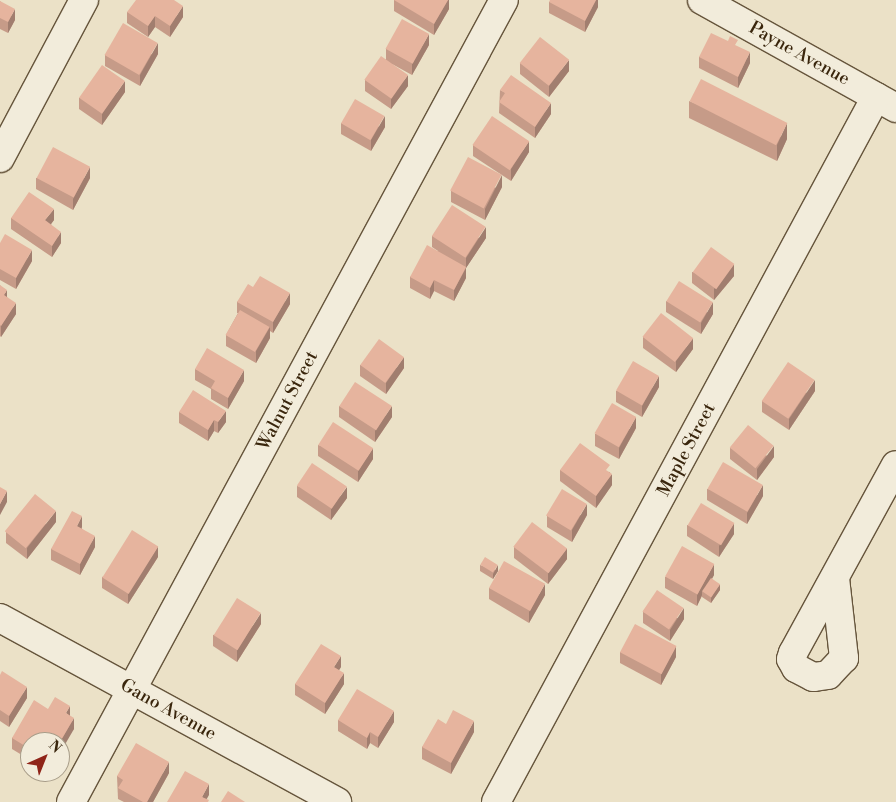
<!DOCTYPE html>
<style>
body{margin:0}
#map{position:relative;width:896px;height:802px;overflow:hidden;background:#ebe1c7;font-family:"Libre Bodoni",serif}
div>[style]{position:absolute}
.roads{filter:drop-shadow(1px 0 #66553c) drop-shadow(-1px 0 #66553c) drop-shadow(0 1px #66553c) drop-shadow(0 -1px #66553c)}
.minor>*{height:28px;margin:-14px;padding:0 14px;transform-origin:14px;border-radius:14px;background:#f2ecdb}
.wall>*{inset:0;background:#c69b88}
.shaded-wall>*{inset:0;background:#a17e6f}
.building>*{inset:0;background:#e6b49e;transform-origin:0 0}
span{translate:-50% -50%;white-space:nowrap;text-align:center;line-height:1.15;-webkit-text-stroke:4px #f2ecdb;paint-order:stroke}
.street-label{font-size:18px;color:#3a260d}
.north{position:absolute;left:20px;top:732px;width:50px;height:50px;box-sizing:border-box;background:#f2ecdb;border:1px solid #a89d89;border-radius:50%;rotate:44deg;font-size:14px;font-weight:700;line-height:20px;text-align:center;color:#3a260d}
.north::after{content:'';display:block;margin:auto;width:18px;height:22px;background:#8f2418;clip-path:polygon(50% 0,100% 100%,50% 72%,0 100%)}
</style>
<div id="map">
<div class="roads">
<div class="minor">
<i style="left:702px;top:0;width:222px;rotate:29.1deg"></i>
<i style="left:0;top:158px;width:179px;rotate:-62deg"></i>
<i style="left:835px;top:578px;width:81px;rotate:83.6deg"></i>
<i style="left:844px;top:658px;width:23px;rotate:133deg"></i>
<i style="left:828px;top:675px;width:15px;rotate:172deg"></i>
<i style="left:813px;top:677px;width:19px;rotate:-152deg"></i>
<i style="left:796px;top:668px;width:10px;rotate:-119deg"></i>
<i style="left:791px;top:659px;width:6px;rotate:-72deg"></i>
<i style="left:793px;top:653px;width:214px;rotate:-61.3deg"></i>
<i style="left:0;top:618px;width:384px;rotate:28.6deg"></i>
<i style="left:71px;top:802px;width:911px;rotate:-61.64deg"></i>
<i style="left:496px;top:802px;width:801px;rotate:-61.68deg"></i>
</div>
</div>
<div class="wall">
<i style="clip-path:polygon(394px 0,449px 0,449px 9px,434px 35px,394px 11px)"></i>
<i style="clip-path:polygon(598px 0,598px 7px,585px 32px,549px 13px,549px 2px)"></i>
<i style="clip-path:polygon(0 1px,15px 20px,8px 33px,0 29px)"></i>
<i style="clip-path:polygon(127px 12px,183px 17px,170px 37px,155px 27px,148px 37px,127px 23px)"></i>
<i style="clip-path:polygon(429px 45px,412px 75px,392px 64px,408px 86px,391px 109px,365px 91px,365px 80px,386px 59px,386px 49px)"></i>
<i style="clip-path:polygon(738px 47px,750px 63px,738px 88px,699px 68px,699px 57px)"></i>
<i style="clip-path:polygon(158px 54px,140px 86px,105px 66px,105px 55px)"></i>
<i style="clip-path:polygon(520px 63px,569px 71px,549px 97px,520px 74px)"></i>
<i style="clip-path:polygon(500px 90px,551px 114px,535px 138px,499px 113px)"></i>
<i style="clip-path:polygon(125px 92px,102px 125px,79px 109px,79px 98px)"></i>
<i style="clip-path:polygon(689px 101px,787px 139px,777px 161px,689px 118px)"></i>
<i style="clip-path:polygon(341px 123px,385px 127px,371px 151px,341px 134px)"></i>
<i style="clip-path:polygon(473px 145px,529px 152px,511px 181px,473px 156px)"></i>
<i style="clip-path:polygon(36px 178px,90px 178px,73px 210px,36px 189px)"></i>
<i style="clip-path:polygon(502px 187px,485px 220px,451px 202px,451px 191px)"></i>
<i style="clip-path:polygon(11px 218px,54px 220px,51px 224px,61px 243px,52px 257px,11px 229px)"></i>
<i style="clip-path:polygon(432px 236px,486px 238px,466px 268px,466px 278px,454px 301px,434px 291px,430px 299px,410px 288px,410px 277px,438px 251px,432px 247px)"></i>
<i style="clip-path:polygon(0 243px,32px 261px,16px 289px,0 280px)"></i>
<i style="clip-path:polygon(692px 272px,734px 276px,714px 300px,692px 283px)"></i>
<i style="clip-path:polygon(0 285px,7px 297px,16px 314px,1px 337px,0 336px)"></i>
<i style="clip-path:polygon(253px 287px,290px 304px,273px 333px,270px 331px,270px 338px,256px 363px,226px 346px,226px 335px,238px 313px,237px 313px,237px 302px)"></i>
<i style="clip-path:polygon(666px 301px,713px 314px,701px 334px,666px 312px)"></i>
<i style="clip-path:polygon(643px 337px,693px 349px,676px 372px,643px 348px)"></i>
<i style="clip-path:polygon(360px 365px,404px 368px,386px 394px,360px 376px)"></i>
<i style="clip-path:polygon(195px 369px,244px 381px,228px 409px,211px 399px,211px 389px,195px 380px)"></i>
<i style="clip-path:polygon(659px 387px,642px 417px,616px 402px,616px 391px)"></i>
<i style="clip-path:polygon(815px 391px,789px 430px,762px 412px,762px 401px)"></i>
<i style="clip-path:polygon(339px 406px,392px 417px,375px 442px,339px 417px)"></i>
<i style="clip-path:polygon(179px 412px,226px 422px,218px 433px,214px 431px,208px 441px,179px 423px)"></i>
<i style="clip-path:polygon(636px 428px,619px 459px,595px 446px,595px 434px)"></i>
<i style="clip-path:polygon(318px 445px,373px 459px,358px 482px,318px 456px)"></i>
<i style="clip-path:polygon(730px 448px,774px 457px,757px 480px,730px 459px)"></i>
<i style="clip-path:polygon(560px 470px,610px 472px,612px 485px,596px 508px,560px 481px)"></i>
<i style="clip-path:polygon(297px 486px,347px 498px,331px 520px,297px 497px)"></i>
<i style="clip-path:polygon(707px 489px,763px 496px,747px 524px,707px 500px)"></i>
<i style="clip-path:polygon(587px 515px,572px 542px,547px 527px,547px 516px)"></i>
<i style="clip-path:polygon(56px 522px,27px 559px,6px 543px,6px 532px)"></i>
<i style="clip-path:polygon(687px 525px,734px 534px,719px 557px,687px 536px)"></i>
<i style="clip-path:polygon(82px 527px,82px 529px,95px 547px,80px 575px,51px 560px,51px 549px)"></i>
<i style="clip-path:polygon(514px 547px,567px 559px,548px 584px,514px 558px)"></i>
<i style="clip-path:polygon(158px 557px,128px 604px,102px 588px,102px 577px)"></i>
<i style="clip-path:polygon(480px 565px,498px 571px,493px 579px,480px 571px)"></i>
<i style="clip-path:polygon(714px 575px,712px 579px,720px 590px,711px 603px,702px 597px,702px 596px,697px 606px,665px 588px,665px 577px)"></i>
<i style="clip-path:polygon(489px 588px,545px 595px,529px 623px,489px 599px)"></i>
<i style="clip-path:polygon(643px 612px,684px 619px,670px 641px,643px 623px)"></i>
<i style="clip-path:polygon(261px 624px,237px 662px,213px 646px,213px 635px)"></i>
<i style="clip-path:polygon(620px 652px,676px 657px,661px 685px,620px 663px)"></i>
<i style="clip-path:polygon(341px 667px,339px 670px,344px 684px,325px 714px,295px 695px,295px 684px)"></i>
<i style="clip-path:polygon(0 675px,27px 698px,9px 727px,0 721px)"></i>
<i style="clip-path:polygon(48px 709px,70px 716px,74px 729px,60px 742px,30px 742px,30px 760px,12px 749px,12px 738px)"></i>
<i style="clip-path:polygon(338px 720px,394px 722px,378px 748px,370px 743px,367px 749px,338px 731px)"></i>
<i style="clip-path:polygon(446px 724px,474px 732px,451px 774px,422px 759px,422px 747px)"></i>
<i style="clip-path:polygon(169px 773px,153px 802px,124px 802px,118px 799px,117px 776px)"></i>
</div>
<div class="shaded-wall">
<i style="clip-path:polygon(448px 0,449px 0,449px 9px,434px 35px,434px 24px)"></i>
<i style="clip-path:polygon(596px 0,598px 0,598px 7px,585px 32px,585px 21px)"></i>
<i style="clip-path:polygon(183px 6px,183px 17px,170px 37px,170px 26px)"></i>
<i style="clip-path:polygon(15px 9px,15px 20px,8px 33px,8px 22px)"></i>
<i style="clip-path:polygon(155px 16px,155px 27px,148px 37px,148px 26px)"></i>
<i style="clip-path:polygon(429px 34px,429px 45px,412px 75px,412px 64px)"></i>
<i style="clip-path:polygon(158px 43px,158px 54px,140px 86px,140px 75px)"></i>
<i style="clip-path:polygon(750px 52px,750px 63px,738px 88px,738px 77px)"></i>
<i style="clip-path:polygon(569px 60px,569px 71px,549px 97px,549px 86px)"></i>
<i style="clip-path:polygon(408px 75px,408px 86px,391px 109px,391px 98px)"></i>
<i style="clip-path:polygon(125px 81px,125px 92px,102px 125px,102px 114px)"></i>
<i style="clip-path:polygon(551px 103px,551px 114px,535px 138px,535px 127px)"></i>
<i style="clip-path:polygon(385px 116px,385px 127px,371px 151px,371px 140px)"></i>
<i style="clip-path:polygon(787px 123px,787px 139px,777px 161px,777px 145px)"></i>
<i style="clip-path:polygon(529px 141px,529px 152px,511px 181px,511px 169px)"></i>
<i style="clip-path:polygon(90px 167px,90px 178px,73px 210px,73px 199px)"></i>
<i style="clip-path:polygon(502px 175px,502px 187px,485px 220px,485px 209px)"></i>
<i style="clip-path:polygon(54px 209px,54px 220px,45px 232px,45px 220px)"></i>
<i style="clip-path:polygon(486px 227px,486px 238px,466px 268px,466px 278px,454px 301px,454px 290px,466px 268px,466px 258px)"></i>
<i style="clip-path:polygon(61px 232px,61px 243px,52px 257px,52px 246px)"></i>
<i style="clip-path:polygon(32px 250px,32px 261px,16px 289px,16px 278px)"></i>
<i style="clip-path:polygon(734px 264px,734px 276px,714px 300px,714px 289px)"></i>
<i style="clip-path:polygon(434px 280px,434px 291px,430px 299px,430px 288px)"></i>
<i style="clip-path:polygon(7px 290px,7px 301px,4px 295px)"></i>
<i style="clip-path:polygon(290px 293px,290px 304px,273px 333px,273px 322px)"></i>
<i style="clip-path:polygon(713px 302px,713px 314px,701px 334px,701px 323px)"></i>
<i style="clip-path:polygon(16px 303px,16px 314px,1px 337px,1px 326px)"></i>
<i style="clip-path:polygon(270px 327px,270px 338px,256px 363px,256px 351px)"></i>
<i style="clip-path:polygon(693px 338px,693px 349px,676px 372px,676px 361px)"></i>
<i style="clip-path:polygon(404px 357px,404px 368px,386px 394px,386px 383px)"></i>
<i style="clip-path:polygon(244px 370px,244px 381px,228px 409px,228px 398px)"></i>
<i style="clip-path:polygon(659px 376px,659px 387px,642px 417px,642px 406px)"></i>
<i style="clip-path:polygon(815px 380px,815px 391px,789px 430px,789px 419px)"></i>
<i style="clip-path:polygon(392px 406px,392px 417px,375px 442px,375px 431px)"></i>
<i style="clip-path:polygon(226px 411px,226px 422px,218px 433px,218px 422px)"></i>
<i style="clip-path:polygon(636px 417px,636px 428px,619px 459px,619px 448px)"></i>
<i style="clip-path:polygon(214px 420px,214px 431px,208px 441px,208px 430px)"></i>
<i style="clip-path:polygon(774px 446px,774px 457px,757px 480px,757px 469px)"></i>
<i style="clip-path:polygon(373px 448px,373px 459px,358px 482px,358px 471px)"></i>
<i style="clip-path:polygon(612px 474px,612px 485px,596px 508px,596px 496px)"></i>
<i style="clip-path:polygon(763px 485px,763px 496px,747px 524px,747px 513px)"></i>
<i style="clip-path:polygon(347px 487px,347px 498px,331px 520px,331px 509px)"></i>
<i style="clip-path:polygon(7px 491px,7px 502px,0 515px,0 504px)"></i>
<i style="clip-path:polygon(587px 504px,587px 515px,572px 542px,572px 530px)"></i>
<i style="clip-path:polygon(56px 511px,56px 522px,27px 559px,27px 548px)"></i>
<i style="clip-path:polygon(82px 516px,82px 527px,77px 537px,77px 526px)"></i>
<i style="clip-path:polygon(734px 523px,734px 534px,719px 557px,719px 546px)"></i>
<i style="clip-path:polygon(95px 536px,95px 547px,80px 575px,80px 564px)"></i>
<i style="clip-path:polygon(158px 546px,158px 557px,128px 604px,128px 593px)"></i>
<i style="clip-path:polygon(567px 548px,567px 559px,548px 584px,548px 573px)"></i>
<i style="clip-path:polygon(714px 564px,714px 575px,704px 592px,702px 591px,702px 595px,697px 606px,697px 595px)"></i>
<i style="clip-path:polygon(498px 565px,498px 571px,493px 579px,493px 574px)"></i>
<i style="clip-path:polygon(545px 584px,545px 595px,529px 623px,529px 612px)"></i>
<i style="clip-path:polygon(720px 584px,720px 590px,711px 603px,711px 597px)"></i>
<i style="clip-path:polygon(684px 608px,684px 619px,670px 641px,670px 630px)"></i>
<i style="clip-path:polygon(261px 613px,261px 624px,237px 662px,237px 650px)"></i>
<i style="clip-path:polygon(676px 646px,676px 657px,661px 685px,661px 674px)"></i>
<i style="clip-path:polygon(341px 656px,341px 667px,334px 678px,334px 667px)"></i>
<i style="clip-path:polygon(344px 673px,344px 684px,325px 714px,325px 703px)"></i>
<i style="clip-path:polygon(27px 687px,27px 698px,9px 727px,9px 716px)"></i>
<i style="clip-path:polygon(70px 706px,70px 717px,66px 713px)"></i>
<i style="clip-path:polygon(394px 711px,394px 722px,378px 748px,378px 737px)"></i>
<i style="clip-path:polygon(74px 718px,74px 729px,60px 753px,60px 742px)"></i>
<i style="clip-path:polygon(474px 721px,474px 732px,451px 774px,451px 763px)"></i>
<i style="clip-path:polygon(370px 732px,370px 743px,367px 749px,367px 738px)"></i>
<i style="clip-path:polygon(169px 762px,169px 773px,153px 802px,147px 802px)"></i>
<i style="clip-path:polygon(209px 784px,209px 795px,205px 802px,202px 797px)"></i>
</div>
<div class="building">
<i style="clip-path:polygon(136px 0,174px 0,183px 6px,170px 26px,155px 16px,148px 26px,127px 12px)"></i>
<i style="clip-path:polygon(394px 0,448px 0,434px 24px)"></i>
<i style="clip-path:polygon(550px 0,596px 0,585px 21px,549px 2px)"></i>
<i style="clip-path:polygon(0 1px,15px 9px,8px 22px,0 18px)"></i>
<i style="left:402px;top:19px;width:31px;height:34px;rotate:29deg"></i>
<i style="left:123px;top:23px;width:40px;height:37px;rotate:30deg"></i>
<i style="clip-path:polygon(711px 33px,728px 41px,730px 36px,738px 40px,735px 45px,750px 52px,738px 77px,699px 57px)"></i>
<i style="left:540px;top:37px;width:37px;height:33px;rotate:38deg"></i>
<i style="left:381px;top:56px;width:33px;height:29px;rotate:35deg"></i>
<i style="left:102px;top:65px;width:28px;height:40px;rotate:35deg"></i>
<i style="clip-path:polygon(511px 75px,551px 103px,535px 127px,499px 102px,505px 93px,500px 90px)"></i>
<i style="left:701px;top:79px;width:97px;height:25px;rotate:27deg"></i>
<i style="left:355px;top:99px;width:34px;height:28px;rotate:30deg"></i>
<i style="left:492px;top:116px;width:45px;height:35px;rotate:34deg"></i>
<i style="left:53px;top:147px;width:42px;height:35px;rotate:28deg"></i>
<i style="left:468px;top:157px;width:38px;height:38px;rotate:28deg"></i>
<i style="clip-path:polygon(29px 192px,54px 209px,45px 220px,61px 232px,52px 246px,11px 218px)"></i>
<i style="left:452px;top:205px;width:40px;height:37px;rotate:33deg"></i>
<i style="clip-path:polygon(5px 234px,32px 250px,16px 278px,0 269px,0 243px)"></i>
<i style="clip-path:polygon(427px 245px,466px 267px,454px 290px,434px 280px,430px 288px,410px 277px)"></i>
<i style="left:711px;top:247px;width:29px;height:31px;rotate:36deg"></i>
<i style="clip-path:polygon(260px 276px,290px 293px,273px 322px,237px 302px,248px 284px,253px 287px)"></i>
<i style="left:679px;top:281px;width:40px;height:24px;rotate:32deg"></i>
<i style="clip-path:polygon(0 285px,7px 290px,4px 295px,16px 303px,1px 326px,0 325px)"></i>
<i style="left:240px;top:310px;width:34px;height:29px;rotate:30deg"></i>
<i style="left:661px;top:313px;width:41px;height:30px;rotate:38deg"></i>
<i style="left:379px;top:339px;width:31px;height:32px;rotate:36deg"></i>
<i style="clip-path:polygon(207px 348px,244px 370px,228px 398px,211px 388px,215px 381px,195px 369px)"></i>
<i style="left:633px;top:361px;width:30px;height:34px;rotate:30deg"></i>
<i style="left:788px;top:362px;width:32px;height:47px;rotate:34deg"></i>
<i style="left:355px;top:382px;width:44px;height:29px;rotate:33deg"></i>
<i style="clip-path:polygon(193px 390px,226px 411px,218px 422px,214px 420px,208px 430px,179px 412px)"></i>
<i style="left:612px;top:403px;width:28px;height:35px;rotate:30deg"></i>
<i style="left:333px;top:422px;width:48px;height:27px;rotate:33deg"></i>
<i style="left:748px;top:425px;width:33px;height:29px;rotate:39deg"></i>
<i style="clip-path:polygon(580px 443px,610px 465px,606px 470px,612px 474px,596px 496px,560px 470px)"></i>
<i style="left:723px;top:462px;width:46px;height:31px;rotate:30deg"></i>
<i style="left:312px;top:463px;width:42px;height:27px;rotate:34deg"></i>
<i style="clip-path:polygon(0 487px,7px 491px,0 504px)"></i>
<i style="left:562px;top:489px;width:29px;height:31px;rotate:31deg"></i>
<i style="left:35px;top:494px;width:27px;height:48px;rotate:39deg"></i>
<i style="left:701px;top:503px;width:39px;height:26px;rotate:31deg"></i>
<i style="clip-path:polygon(72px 511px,82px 516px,77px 526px,95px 536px,80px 564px,51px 549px)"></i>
<i style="left:532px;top:522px;width:44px;height:31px;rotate:37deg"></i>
<i style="left:132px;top:530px;width:31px;height:56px;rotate:32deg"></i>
<i style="left:682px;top:546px;width:37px;height:35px;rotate:29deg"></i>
<i style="left:485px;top:557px;width:15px;height:9px;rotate:32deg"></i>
<i style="left:504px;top:561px;width:47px;height:31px;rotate:29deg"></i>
<i style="left:711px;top:578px;width:11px;height:16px;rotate:34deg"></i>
<i style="left:657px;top:590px;width:32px;height:26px;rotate:34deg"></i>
<i style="left:237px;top:598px;width:28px;height:44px;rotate:32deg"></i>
<i style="left:635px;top:624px;width:47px;height:32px;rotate:28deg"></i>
<i style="clip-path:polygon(321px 644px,341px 656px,334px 667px,344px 673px,325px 703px,295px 684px)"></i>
<i style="clip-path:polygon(2px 671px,27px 687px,9px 716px,0 710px,0 675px)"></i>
<i style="clip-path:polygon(357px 689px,394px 711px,378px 737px,370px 732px,367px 738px,338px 720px)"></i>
<i style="clip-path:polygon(55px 697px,70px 706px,66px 713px,74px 718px,60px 742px,30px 742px,30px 749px,12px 738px,34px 700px,48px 709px)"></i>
<i style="clip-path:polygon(453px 710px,474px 721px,451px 763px,422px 747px,438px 719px,446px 724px)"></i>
<i style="clip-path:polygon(136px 743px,169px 762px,147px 802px,143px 802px,118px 788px,123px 780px,117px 776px)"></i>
<i style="clip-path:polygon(185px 771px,209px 784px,202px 797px,209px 800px,208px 802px,167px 802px)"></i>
<i style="clip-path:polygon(228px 791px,245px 802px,221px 802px)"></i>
</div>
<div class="street-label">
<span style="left:799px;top:54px;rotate:29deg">Payne Avenue</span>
<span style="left:288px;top:401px;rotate:-62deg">Walnut Street</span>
<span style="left:687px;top:450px;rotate:-62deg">Maple Street</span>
<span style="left:168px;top:710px;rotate:29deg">Gano Avenue</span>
</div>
<div class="north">N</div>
</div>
